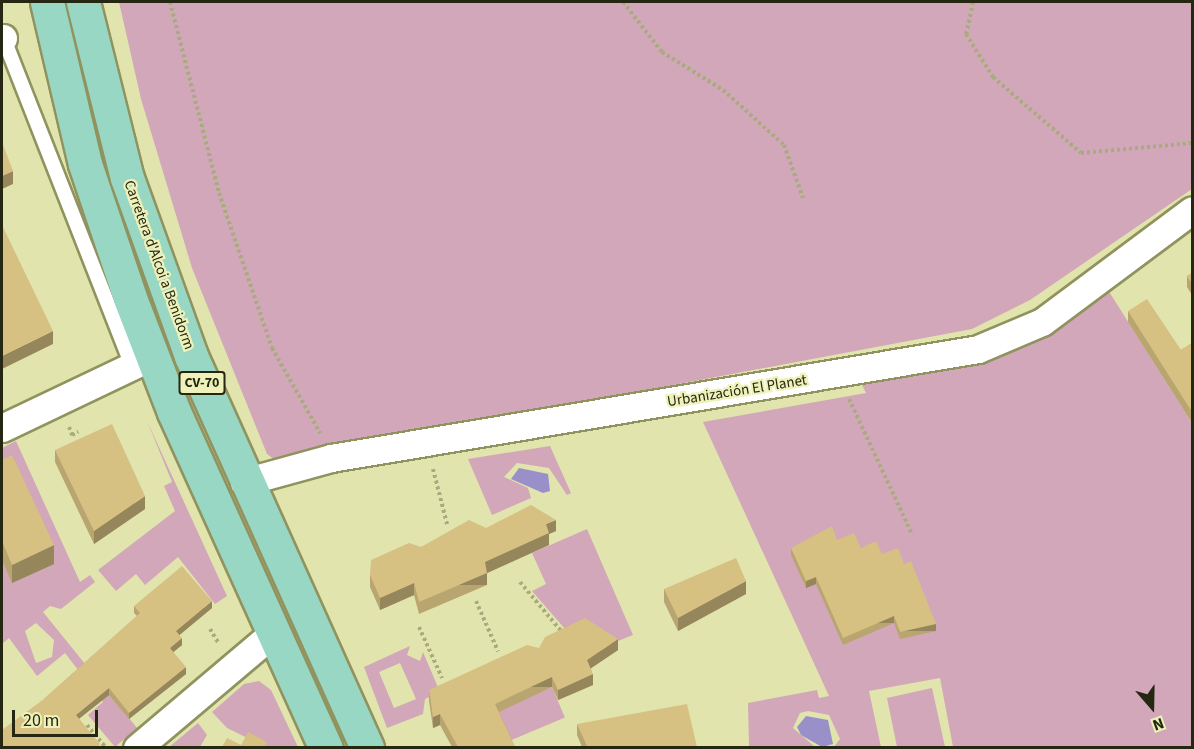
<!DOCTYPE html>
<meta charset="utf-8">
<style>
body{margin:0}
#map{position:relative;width:1194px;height:749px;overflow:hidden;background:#e1e5ad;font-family:"Source Sans 3",sans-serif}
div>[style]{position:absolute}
.green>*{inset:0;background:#d1a7b9;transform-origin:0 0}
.water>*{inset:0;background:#9990ca}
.path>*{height:4px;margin-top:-2px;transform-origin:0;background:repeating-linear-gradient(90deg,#a8ab7d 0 3px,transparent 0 6px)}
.roads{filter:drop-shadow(2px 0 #90935e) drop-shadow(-2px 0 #90935e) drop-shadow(0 2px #90935e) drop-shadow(0 -2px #90935e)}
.lane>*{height:14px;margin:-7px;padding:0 7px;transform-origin:7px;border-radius:7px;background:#fff}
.street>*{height:27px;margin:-13.5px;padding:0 13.5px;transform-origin:13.5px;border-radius:13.5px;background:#fff}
.primary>*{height:33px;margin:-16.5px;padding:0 16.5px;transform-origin:16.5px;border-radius:16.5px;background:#99d7c5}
.wall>*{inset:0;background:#b8a570}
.shaded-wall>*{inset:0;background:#96865b;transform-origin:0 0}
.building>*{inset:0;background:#d6c082}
span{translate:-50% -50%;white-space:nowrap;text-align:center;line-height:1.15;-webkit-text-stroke:4.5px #eef2ba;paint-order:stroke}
.shield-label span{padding:2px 4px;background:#eef2ba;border:2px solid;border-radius:4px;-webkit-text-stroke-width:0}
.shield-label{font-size:14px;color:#262712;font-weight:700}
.street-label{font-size:15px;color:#262712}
.frame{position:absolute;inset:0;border:3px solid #262712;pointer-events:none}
.north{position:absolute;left:1122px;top:677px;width:60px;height:60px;-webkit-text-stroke:4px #eef2ba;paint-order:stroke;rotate:160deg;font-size:16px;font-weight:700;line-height:24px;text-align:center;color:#262712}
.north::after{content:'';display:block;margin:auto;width:21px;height:27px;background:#262712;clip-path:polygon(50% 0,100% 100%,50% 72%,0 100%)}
.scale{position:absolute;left:12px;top:710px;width:86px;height:27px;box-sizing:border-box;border:3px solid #262712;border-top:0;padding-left:8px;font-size:18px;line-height:21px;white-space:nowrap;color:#262712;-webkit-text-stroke:4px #eef2ba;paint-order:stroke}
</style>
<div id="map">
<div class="green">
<i style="clip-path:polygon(119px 2px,1192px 2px,1192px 189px,1030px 300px,972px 329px,275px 460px,267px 454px,192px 268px,141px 99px)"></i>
<i style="clip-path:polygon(1108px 290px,1192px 423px,1192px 747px,953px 747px,940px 678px,869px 691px,881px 747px,834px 747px,840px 739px,829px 715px,808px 711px,800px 713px,793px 728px,815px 747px,749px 747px,748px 703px,817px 690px,819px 698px,829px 696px,703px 422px,866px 393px,860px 381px,900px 370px,921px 374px,992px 356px)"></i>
<i style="clip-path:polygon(147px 421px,227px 596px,215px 604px,178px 557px,145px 585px,136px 574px,116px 591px,98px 570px,175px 511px,164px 486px,172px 482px)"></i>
<i style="clip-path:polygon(evenodd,16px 441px,80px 582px,90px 575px,95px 582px,61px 609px,50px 606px,43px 612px,137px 728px,115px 747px,88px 715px,103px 702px,65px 653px,37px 676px,9px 638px,2px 644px,2px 448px,16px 441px,36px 623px,54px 640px,52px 657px,36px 663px,25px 631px,36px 623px)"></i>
<i style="clip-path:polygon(550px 446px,571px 493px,567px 495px,549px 468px,517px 463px,504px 477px,528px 488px,531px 498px,492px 515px,468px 459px)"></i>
<i style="clip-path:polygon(587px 529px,633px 635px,608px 645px,565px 629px,532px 591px,546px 584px,532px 553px)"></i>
<i style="clip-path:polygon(evenodd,410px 646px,407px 655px,420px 661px,423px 652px,440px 692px,425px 699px,423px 714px,387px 728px,364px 667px,410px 646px,400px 663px,416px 699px,394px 708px,379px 672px,400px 663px)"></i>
<i style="clip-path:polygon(259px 681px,271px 690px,298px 747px,266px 747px,227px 728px,212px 712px,244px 684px)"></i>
<i style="left:552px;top:687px;width:33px;height:63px;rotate:67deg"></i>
<i style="clip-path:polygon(932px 688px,945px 747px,897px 747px,887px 698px)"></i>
<i style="clip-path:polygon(198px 723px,207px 735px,200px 747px,169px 747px)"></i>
</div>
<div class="water">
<i style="clip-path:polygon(519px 468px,548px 474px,550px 491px,543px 493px,511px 479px)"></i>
<i style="clip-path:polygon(806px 716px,828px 720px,833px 744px,822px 747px,801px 735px,797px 727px)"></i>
</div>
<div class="path">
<i style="left:170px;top:2px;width:197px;rotate:75.6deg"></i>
<i style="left:219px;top:193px;width:164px;rotate:71.1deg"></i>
<i style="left:272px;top:348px;width:98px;rotate:60.5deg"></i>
<i style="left:623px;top:2px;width:63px;rotate:52deg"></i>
<i style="left:662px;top:52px;width:72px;rotate:31.9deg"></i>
<i style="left:723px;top:90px;width:82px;rotate:42deg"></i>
<i style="left:784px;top:145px;width:56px;rotate:70.3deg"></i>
<i style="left:973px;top:2px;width:33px;rotate:102deg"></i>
<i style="left:966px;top:34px;width:51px;rotate:57.9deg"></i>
<i style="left:993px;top:77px;width:116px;rotate:40.8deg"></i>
<i style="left:1081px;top:153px;width:111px;rotate:-5.1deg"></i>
<i style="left:849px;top:399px;width:147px;rotate:65deg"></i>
<i style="left:69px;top:427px;width:9px;rotate:69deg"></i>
<i style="left:72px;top:435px;width:7px;rotate:-27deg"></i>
<i style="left:433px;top:469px;width:57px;rotate:75.7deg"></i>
<i style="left:520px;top:582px;width:65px;rotate:50deg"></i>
<i style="left:476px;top:601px;width:55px;rotate:66.3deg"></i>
<i style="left:419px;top:627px;width:56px;rotate:65.7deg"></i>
<i style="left:210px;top:629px;width:17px;rotate:59deg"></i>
<i style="left:87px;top:725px;width:30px;rotate:50deg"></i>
</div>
<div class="roads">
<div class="lane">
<i style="left:2px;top:34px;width:354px;rotate:68.6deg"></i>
</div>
<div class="street">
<i style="left:2px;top:38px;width:1px"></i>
<i style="left:2px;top:428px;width:167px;rotate:-25.5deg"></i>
<i style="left:244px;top:482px;width:90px;rotate:-15.4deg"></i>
<i style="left:331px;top:458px;width:656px;rotate:-9.56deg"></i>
<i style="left:978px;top:349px;width:69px;rotate:-22.9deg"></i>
<i style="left:1042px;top:322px;width:187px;rotate:-36.7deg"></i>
<i style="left:137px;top:748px;width:178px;rotate:-40.2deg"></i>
</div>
<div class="primary">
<i style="left:47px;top:2px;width:166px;rotate:76.8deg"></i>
<i style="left:85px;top:164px;width:141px;rotate:71.4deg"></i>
<i style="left:130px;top:298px;width:122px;rotate:68.9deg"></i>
<i style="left:174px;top:412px;width:369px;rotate:65.7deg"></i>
<i style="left:83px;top:2px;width:181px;rotate:76deg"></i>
<i style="left:127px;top:178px;width:189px;rotate:70.2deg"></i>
<i style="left:191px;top:356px;width:430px;rotate:65.8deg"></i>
</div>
</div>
<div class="wall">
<i style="clip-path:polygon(1192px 273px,1192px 295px,1187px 287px,1187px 276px)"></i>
<i style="clip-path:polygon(1128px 311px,1181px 350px,1192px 343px,1192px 423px,1128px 322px)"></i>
<i style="clip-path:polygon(55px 450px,145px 509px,94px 544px,55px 462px)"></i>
<i style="clip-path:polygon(2px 460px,54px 564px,12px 583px,2px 560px)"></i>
<i style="clip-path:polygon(486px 528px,556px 531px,549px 534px,549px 545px,487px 573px,487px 585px,419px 614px,414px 595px,380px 610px,370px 587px,370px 575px,421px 547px)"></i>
<i style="clip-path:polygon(837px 540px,882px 554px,904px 564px,936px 631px,900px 639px,894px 623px,843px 645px,816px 584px,806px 588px,791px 555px,791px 548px)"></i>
<i style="clip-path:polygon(664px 589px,746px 594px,678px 631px,664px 602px)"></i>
<i style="clip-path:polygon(134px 606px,212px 608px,179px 635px,182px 645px,173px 652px,186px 674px,129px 719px,109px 695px,79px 719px,100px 747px,44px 699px,137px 616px,134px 613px)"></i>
<i style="clip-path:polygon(539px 648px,618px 650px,591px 668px,593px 685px,558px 700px,552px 687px,499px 712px,515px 747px,452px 747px,440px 725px,433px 728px,429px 701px,429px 690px)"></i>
<i style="clip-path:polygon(577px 724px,697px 747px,582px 747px,577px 735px)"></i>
</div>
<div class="shaded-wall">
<i style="clip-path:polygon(13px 171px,13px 184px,2px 189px,2px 176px)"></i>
<i style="clip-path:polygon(53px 331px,53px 344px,2px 369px,2px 356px)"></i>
<i style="clip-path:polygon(145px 496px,145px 509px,94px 544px,94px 531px)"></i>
<i style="clip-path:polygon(556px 520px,556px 531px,549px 534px,549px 545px,485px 574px,485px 562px,546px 524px)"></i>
<i style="clip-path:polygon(54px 545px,54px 564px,12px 583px,12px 565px)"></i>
<i style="left:487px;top:573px;width:12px;height:74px;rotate:90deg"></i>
<i style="clip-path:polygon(816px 577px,816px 584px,806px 588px,806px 581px)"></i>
<i style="clip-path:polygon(746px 581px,746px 594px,678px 631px,678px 618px)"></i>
<i style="clip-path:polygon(414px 583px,414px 595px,380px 610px,380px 598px)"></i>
<i style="clip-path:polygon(212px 601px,212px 608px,176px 638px,176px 631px)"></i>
<i style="left:894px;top:616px;width:7px;height:56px;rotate:90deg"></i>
<i style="left:936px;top:624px;width:7px;height:37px;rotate:90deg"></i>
<i style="clip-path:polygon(182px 638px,182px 645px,170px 655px,170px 648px)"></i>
<i style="clip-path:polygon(618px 639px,618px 650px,587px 671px,587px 660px)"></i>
<i style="clip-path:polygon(186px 667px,186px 674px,129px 719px,129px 713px)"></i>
<i style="clip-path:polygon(593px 674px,593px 685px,558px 700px,558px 690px)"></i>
<i style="left:552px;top:677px;width:10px;height:63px;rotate:90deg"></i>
<i style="clip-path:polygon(109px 688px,109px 695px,76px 721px,76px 715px)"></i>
<i style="clip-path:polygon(440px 714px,440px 725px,433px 728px,433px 717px)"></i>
</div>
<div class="building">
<i style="clip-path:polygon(2px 142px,13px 171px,2px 176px)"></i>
<i style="clip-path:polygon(2px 225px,53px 331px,2px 356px)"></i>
<i style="clip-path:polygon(1192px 273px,1192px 284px,1187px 276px)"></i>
<i style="clip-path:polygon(1147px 299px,1181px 350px,1192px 343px,1192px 412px,1128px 311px)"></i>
<i style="clip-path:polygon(112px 424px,145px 496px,94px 531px,55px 450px)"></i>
<i style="clip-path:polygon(12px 455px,54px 545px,12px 565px,2px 541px,2px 460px)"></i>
<i style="clip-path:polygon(531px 505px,556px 520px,546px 524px,549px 533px,485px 562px,487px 573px,419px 602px,414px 583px,380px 598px,370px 575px,371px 560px,409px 543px,421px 547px,469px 520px,486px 528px)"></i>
<i style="clip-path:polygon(832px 526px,837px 540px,854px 533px,861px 548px,876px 541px,882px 554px,898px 548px,904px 564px,911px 561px,936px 624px,900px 632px,894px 616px,843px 638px,816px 577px,806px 581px,791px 548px)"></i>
<i style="clip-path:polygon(736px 558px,746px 581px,678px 618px,664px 589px)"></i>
<i style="clip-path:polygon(182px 566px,212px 601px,176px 631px,182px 638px,170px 648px,186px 667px,129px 713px,109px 688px,76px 715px,100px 744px,96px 747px,2px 747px,2px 730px,44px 699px,140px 613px,134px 606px)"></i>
<i style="clip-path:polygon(585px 618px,618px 639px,587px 660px,593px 674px,558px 690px,552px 677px,495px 704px,515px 747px,489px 747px,488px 746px,484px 747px,458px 747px,440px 714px,433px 717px,429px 690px,527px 645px,539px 648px,545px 637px)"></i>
<i style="clip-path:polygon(687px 704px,697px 747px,583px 747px,587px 746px,577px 724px)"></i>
<i style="clip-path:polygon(248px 732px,267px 742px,264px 747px,222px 747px,227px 738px,241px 745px)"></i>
</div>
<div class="shield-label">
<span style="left:202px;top:383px">CV-70</span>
</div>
<div class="street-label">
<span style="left:159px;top:265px;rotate:70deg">Carretera d'Alcoi a Benidorm</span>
<span style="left:737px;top:391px;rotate:-9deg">Urbanización El Planet</span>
</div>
<div class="frame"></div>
<div class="north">N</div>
<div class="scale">20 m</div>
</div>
